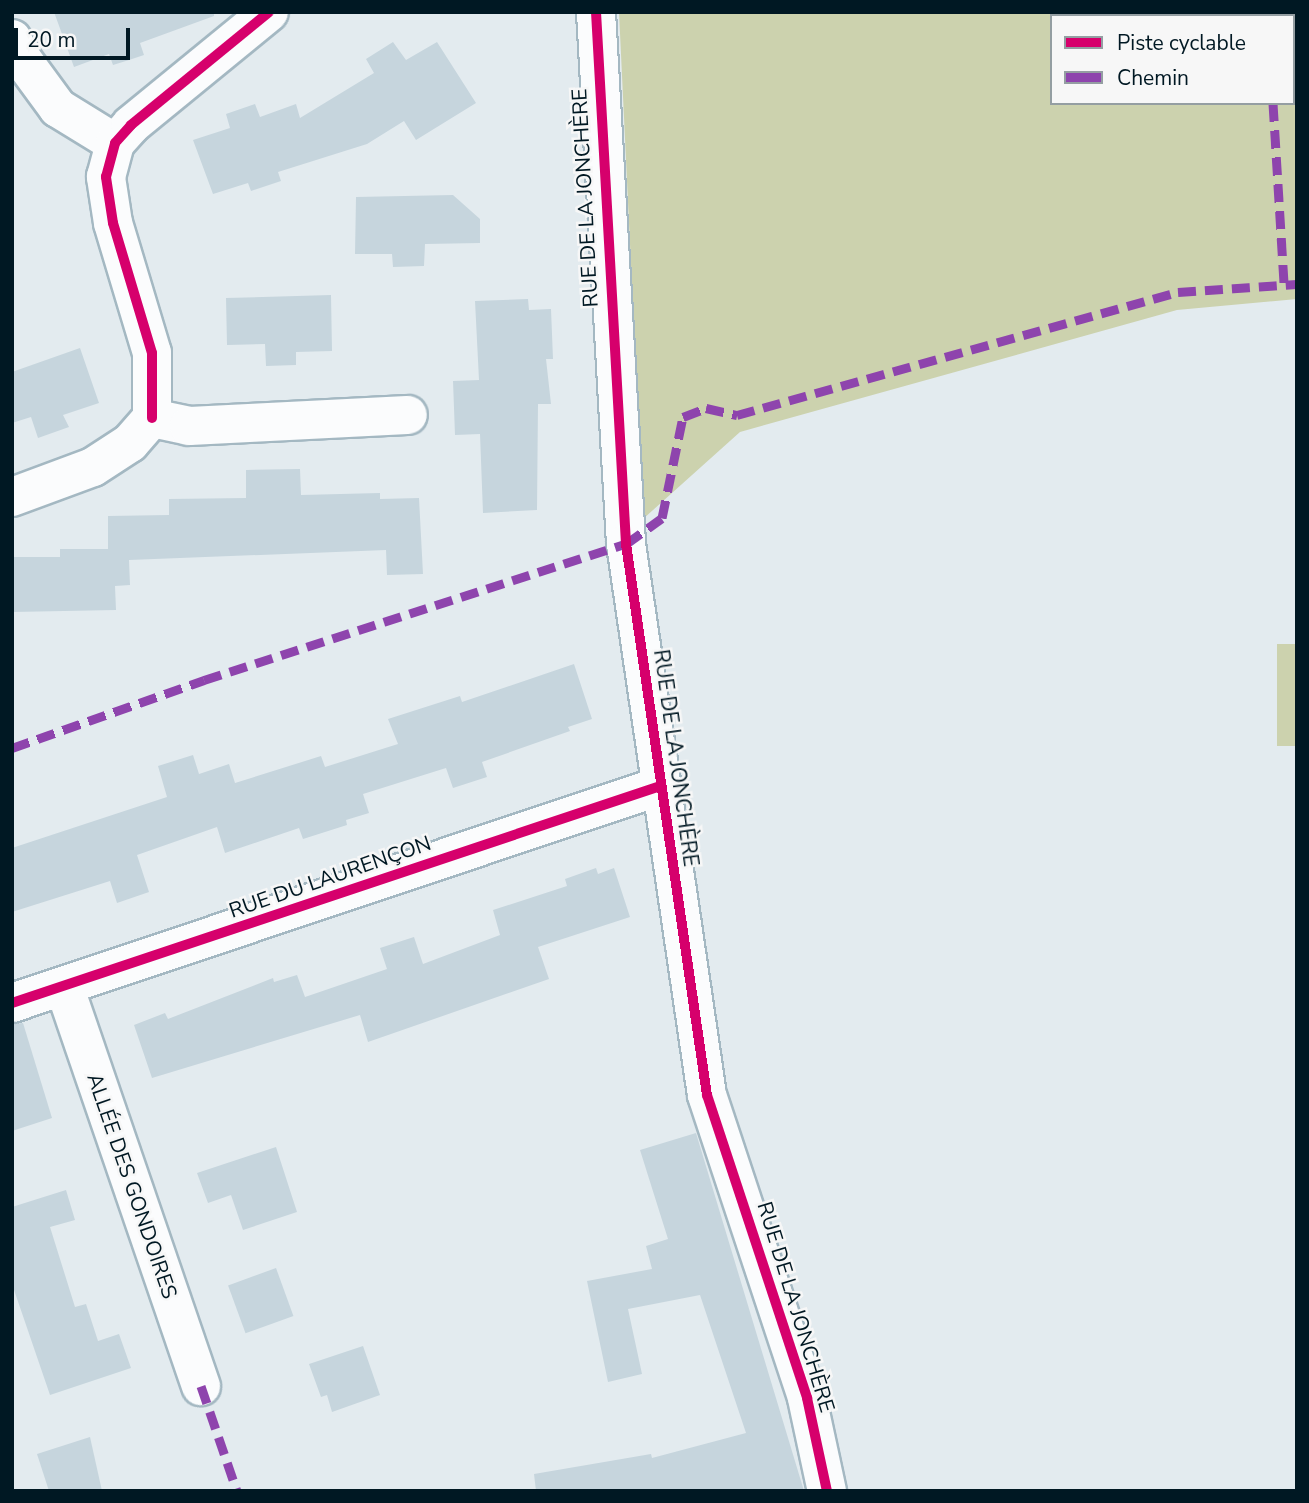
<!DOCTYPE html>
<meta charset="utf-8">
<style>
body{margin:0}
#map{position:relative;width:1309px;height:1503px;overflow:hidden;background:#e3ebef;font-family:"Nunito Sans",sans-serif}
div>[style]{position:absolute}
.green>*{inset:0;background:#ccd2ae;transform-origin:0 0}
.building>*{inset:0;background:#c6d5dd;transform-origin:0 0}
.roads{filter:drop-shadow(2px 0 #a4b8c2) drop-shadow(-2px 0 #a4b8c2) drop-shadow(0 2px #a4b8c2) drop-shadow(0 -2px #a4b8c2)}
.minor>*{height:38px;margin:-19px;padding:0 19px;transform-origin:19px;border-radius:19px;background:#fbfcfd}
.quiet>*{height:9px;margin-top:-4.5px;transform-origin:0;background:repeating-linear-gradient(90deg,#8e44ad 0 18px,transparent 0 27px)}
.cycleway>*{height:10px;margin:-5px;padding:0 5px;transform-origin:5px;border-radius:5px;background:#d6006c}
span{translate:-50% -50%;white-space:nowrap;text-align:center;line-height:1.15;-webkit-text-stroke:5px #f7f7f7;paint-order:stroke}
.street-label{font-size:21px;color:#001823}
.frame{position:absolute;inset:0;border:14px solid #001823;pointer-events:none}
.legend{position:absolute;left:1050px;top:14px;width:245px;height:91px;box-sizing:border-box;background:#f7f7f7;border:2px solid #949ea2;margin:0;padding:9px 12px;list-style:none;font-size:21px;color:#001823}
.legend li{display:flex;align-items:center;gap:14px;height:35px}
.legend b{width:35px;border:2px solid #949ea2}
.scale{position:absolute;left:14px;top:28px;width:116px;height:32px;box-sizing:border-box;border:4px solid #001823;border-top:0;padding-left:9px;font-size:21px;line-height:24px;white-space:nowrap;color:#001823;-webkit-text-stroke:5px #f7f7f7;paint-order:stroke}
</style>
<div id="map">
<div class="green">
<i style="clip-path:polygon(evenodd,619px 12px,1297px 12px,1297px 299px,1177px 310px,740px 432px,643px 519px,619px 12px,1052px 16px,1293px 16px,1293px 103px,1052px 103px,1052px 16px)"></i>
<i style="left:1297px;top:644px;width:102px;height:20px;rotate:90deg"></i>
</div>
<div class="building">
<i style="clip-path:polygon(54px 12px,214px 12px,214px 16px,140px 43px,144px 55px,129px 60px,113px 65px,109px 54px,74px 67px)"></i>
<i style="clip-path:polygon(393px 42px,406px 60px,437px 42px,476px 103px,416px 140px,404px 121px,367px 144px,278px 172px,281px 181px,251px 191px,248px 183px,213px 194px,193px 140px,230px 128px,226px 114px,255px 104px,260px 117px,296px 104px,300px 118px,374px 73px,366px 59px)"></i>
<i style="clip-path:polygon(453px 195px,480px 219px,480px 243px,425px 244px,424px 266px,393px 267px,392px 254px,355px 254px,356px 197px)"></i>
<i style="clip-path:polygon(331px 295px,332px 351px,296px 352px,296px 365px,266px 366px,265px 344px,227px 345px,226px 298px)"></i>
<i style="clip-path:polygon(528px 299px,529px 310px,551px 309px,553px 359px,546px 359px,551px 404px,538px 404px,537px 510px,483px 513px,480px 434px,455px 435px,453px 381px,479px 380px,475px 301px)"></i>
<i style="clip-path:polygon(80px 348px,99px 403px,63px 415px,69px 427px,38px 438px,31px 417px,12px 423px,12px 372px)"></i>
<i style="clip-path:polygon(300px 469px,301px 495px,380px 493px,380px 499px,419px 498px,423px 574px,387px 575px,386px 550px,129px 560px,130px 585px,115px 586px,116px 610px,12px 612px,12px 557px,60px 557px,60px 549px,108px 549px,108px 516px,169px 515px,169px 499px,246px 498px,246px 470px)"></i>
<i style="clip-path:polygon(574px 664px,592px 719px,568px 727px,570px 731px,482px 762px,487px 777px,453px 788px,446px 768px,363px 794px,369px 813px,346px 820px,347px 825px,303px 839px,299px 828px,225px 853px,217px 827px,137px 855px,149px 892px,117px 903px,110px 881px,12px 912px,12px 848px,167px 797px,158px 766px,193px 755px,199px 774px,229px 764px,235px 783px,321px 756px,325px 767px,398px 744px,388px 719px,460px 696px,462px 702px)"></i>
<i style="clip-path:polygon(596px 868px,598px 874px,614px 868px,630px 917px,538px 947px,549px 979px,368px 1042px,360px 1015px,152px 1078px,134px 1025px,165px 1013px,168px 1019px,273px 978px,274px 982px,297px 975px,305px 997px,387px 969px,380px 948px,414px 937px,423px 964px,500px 935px,493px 910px,567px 886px,565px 879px)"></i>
<i style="clip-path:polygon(23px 1023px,52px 1118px,12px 1131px,12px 1024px)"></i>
<i style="clip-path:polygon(696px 1133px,804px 1491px,536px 1491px,534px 1474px,651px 1454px,652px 1458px,746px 1433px,700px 1295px,628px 1309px,642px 1374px,608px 1382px,587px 1281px,652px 1269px,646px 1246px,668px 1239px,640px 1150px)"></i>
<i style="clip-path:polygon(276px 1147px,297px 1212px,243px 1230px,231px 1195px,208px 1203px,197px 1173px)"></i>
<i style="clip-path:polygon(66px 1190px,75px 1220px,50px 1227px,75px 1307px,86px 1304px,98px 1341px,119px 1334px,131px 1368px,50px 1395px,12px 1284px,12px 1207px)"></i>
<i style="left:276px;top:1268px;width:51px;height:51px;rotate:70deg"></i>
<i style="clip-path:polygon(363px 1346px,380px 1395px,332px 1412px,327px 1395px,321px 1397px,309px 1364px)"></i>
<i style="clip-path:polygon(90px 1437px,102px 1491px,49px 1491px,37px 1454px)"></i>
</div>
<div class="roads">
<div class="minor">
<i style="left:596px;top:12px;width:533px;rotate:86.77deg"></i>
<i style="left:626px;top:544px;width:557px;rotate:81.64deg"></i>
<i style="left:707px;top:1095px;width:319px;rotate:71.7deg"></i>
<i style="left:807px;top:1398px;width:95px;rotate:77.9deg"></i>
<i style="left:12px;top:39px;width:22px;rotate:63deg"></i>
<i style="left:22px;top:59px;width:61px;rotate:53.7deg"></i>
<i style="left:58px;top:108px;width:67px;rotate:31.6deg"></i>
<i style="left:152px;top:418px;width:65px;rotate:-90deg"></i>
<i style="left:152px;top:353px;width:136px;rotate:-106.7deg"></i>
<i style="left:113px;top:223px;width:47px;rotate:-98.7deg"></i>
<i style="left:106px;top:177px;width:35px;rotate:-75deg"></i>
<i style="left:115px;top:143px;width:24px;rotate:-48deg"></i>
<i style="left:131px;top:125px;width:178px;rotate:-39.3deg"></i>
<i style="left:152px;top:418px;width:38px;rotate:12deg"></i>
<i style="left:189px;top:426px;width:219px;rotate:-2.9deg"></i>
<i style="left:12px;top:497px;width:86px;rotate:-20.3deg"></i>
<i style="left:93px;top:467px;width:44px;rotate:-33deg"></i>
<i style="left:130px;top:443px;width:33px;rotate:-49deg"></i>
<i style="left:64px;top:986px;width:423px;rotate:71.1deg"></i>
<i style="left:12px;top:1003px;width:683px;rotate:-18.51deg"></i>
</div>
</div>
<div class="quiet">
<i style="left:1267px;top:12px;width:4px;rotate:76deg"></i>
<i style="left:1273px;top:103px;width:182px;rotate:86.5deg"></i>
<i style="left:12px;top:748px;width:204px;rotate:-19.5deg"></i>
<i style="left:204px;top:680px;width:443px;rotate:-17.9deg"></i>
<i style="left:626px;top:544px;width:44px;rotate:-35.8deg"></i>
<i style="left:662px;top:518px;width:103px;rotate:-78.3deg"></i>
<i style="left:683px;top:417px;width:25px;rotate:-21deg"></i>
<i style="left:706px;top:408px;width:32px;rotate:13deg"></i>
<i style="left:737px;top:415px;width:458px;rotate:-15.6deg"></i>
<i style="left:1178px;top:292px;width:119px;rotate:-3.8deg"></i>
<i style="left:201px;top:1386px;width:111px;rotate:71.1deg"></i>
</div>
<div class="cycleway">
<i style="left:596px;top:12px;width:533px;rotate:86.77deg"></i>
<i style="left:626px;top:544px;width:557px;rotate:81.64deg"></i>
<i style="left:707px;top:1095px;width:319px;rotate:71.7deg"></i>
<i style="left:807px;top:1398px;width:95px;rotate:77.9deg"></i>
<i style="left:152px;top:418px;width:65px;rotate:-90deg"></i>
<i style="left:152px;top:353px;width:136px;rotate:-106.7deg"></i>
<i style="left:113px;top:223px;width:47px;rotate:-98.7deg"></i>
<i style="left:106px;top:177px;width:35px;rotate:-75deg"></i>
<i style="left:115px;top:143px;width:24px;rotate:-48deg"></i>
<i style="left:131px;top:125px;width:178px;rotate:-39.3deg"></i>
<i style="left:12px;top:1003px;width:683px;rotate:-18.51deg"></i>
</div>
<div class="street-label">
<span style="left:585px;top:198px;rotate:-93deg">RUE DE LA JONCHÈRE</span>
<span style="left:676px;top:758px;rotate:82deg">RUE DE LA JONCHÈRE</span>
<span style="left:330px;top:877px;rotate:-19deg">RUE DU LAURENÇON</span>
<span style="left:132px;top:1186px;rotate:71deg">ALLÉE DES GONDOIRES</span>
<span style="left:796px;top:1307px;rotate:73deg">RUE DE LA JONCHÈRE</span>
</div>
<div class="frame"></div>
<ul class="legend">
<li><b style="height:9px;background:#d6006c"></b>Piste cyclable</li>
<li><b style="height:9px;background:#8e44ad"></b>Chemin</li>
</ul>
<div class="scale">20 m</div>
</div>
